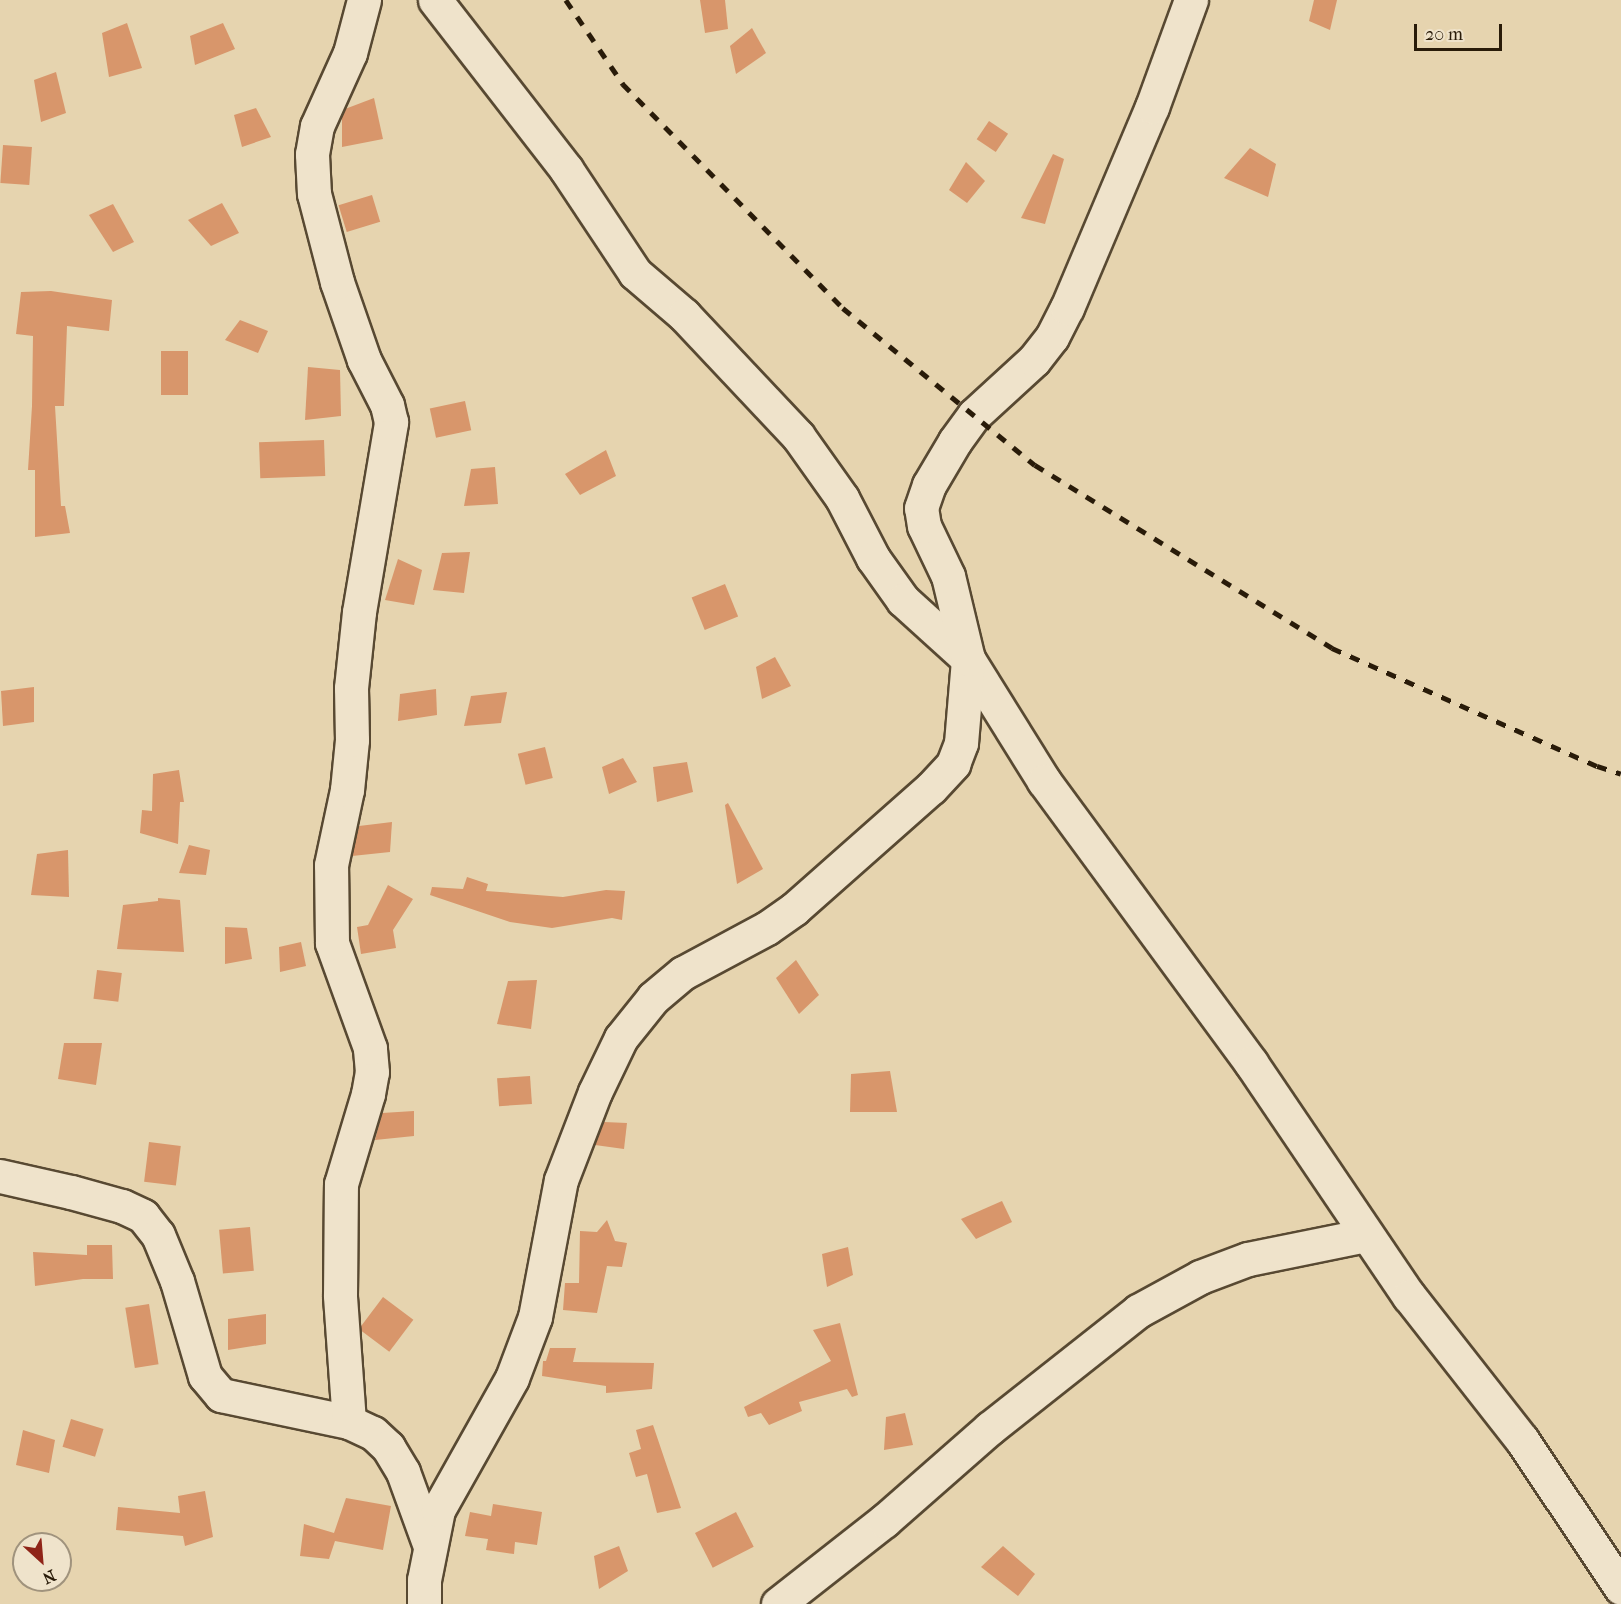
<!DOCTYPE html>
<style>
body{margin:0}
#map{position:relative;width:1621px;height:1604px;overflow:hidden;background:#e6d4af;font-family:"IM FELL French Canon",serif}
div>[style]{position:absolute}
.building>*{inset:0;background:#d8966b;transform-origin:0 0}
.roads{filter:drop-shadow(2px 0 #584932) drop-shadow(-2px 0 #584932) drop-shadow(0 2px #584932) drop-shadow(0 -2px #584932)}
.street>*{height:33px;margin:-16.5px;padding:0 16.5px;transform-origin:16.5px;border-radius:16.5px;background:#efe3cb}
.rail>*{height:4.5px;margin-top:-2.25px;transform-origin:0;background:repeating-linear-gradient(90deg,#291b09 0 10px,transparent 0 20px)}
span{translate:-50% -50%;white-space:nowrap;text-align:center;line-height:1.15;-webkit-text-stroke:5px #efe3cb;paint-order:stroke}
.north{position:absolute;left:12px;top:1532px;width:60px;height:60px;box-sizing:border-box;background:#efe3cb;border:2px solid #a0937d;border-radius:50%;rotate:154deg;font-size:16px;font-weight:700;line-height:24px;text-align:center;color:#291b09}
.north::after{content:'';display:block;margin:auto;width:21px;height:27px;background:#8f2418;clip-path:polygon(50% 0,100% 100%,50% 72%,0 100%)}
.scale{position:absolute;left:1414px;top:24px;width:88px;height:27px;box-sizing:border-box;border:3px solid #291b09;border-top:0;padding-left:8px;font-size:18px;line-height:21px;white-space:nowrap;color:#291b09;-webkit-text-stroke:4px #efe3cb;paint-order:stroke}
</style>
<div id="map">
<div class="building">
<i style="clip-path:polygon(700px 0,725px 0,728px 29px,705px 33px)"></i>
<i style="clip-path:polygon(1314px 0,1337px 0,1330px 30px,1309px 21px)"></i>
<i style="clip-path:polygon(127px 23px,142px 68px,109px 77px,102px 33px)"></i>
<i style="clip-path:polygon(223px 23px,235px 49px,195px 65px,190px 36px)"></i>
<i style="clip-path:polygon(752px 28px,766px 53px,736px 74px,730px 46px)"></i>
<i style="clip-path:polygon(56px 72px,66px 113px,41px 122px,34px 80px)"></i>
<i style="clip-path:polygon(374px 98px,383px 139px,342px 147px,342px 115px,345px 109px)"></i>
<i style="clip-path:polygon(256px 108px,271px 137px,242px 147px,234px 115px)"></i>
<i style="left:989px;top:121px;width:23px;height:22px;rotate:34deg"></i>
<i style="left:3px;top:145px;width:29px;height:38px;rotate:4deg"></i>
<i style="clip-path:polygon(1250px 148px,1276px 164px,1268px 197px,1224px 178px)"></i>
<i style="clip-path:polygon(1053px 154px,1064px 159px,1045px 224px,1021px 218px)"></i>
<i style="clip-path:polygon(966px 162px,985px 181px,967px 203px,949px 190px)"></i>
<i style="left:372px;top:195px;width:28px;height:35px;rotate:73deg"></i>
<i style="clip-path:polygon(222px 203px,239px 233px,211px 246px,188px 220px)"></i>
<i style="clip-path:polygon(113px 204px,134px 242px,113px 252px,89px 215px)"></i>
<i style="clip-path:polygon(51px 291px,112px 300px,109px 331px,67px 326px,64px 406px,55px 406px,61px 506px,65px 506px,70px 533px,35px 537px,35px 470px,28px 470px,32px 406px,33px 336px,16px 334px,21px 292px)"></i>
<i style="clip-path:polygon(240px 320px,268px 331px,258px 353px,225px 340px)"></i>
<i style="left:161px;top:351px;width:27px;height:44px"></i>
<i style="clip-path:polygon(308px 367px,340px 370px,341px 416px,305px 420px)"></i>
<i style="left:465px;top:401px;width:30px;height:36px;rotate:78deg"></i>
<i style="left:324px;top:440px;width:36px;height:65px;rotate:88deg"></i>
<i style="clip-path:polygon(606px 450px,616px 476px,580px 495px,565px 474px)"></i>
<i style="clip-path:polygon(495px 467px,498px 504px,464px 506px,471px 469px)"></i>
<i style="clip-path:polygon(470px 552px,464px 593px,433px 590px,442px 553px)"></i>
<i style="clip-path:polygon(398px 559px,422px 570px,414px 605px,385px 600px)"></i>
<i style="left:725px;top:584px;width:35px;height:36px;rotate:68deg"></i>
<i style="clip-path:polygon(775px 657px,791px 686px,762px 699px,756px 667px)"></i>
<i style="clip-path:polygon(34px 687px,34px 722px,3px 726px,1px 691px)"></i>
<i style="clip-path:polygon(436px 689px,437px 715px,398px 721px,400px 694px)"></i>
<i style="clip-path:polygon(507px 692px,501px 723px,464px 726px,471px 696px)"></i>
<i style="left:545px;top:747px;width:32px;height:28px;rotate:76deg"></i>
<i style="clip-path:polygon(623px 758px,637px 782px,609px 794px,602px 767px)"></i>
<i style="clip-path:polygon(687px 762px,693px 792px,657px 802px,653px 767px)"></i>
<i style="clip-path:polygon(179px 770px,184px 802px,180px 802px,178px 844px,140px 833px,142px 810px,152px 811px,153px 774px)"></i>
<i style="clip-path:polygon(728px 803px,763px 869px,737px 884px,725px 805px)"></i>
<i style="clip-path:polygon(392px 822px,390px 852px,352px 856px,359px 826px)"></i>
<i style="clip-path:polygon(189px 845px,210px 850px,206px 875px,179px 873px)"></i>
<i style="clip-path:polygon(68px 850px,69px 897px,31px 895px,37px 854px)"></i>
<i style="clip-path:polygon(467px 877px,488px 884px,486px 891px,563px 897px,606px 890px,625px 891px,622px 920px,612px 918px,552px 928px,510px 922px,430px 895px,432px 887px,463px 889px)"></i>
<i style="clip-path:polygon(388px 885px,413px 899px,393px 930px,396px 948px,361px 954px,357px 927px,368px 925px)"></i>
<i style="clip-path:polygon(158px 898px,180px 900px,184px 952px,117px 949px,123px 905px,158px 901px)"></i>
<i style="clip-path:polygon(225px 927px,247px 928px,252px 959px,225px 964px)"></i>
<i style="clip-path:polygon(301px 942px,306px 966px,280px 972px,279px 947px)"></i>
<i style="clip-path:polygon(796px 960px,819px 995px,799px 1014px,776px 978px)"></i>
<i style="left:97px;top:970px;width:25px;height:29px;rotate:7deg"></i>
<i style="clip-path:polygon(537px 980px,531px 1029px,497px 1024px,508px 981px)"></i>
<i style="clip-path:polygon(64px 1043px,102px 1043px,96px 1085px,58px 1079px)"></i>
<i style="clip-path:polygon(890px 1071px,897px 1112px,850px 1112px,851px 1074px)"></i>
<i style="left:530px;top:1076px;width:28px;height:33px;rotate:86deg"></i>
<i style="clip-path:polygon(414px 1111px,414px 1136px,375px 1140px,382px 1113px)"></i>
<i style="clip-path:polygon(604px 1122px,627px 1123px,624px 1149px,595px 1145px)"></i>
<i style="left:149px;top:1142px;width:32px;height:40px;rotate:7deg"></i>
<i style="clip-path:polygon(1002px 1201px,1012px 1222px,976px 1239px,961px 1219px)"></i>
<i style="clip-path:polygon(607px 1220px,615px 1241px,627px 1243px,622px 1267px,607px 1266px,597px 1313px,563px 1310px,565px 1283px,579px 1283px,580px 1231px,597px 1232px)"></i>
<i style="left:250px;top:1227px;width:44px;height:31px;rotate:85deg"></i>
<i style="clip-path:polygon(87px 1245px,112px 1245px,113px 1279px,83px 1279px,35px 1286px,33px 1252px,87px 1255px)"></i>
<i style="clip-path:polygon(848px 1247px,853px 1275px,827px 1287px,822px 1254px)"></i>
<i style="left:383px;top:1297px;width:38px;height:40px;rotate:37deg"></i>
<i style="left:149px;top:1304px;width:61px;height:24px;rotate:81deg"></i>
<i style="clip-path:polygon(266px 1314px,266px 1344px,228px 1350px,228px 1319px)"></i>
<i style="clip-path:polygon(840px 1323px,858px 1395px,852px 1397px,847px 1389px,799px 1402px,802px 1411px,769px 1425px,761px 1413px,748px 1417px,744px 1407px,831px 1361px,813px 1330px)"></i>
<i style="clip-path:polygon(550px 1348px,576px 1348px,573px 1362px,654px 1363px,652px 1389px,606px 1393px,606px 1386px,542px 1376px,543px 1361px,546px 1361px)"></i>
<i style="clip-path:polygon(905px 1413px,913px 1445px,884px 1450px,886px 1417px)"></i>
<i style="left:71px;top:1419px;width:34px;height:29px;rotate:17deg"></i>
<i style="clip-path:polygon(653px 1425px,681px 1508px,657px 1513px,647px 1474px,636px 1477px,629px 1453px,641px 1449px,636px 1430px)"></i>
<i style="clip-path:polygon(23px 1430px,55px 1440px,49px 1473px,16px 1465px)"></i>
<i style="clip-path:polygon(205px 1491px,213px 1537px,185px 1546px,183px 1536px,116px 1530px,118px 1507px,180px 1513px,178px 1496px)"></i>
<i style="clip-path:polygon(346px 1498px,391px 1506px,383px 1550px,335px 1541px,329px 1559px,300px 1556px,304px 1524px,334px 1533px)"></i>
<i style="clip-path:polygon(493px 1504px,542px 1512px,537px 1545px,515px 1542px,514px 1554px,486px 1550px,488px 1539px,465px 1536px,470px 1512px,491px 1516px)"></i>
<i style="left:736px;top:1512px;width:39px;height:46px;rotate:63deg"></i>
<i style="clip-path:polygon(619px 1546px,628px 1571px,599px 1589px,594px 1556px)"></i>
<i style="clip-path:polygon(1003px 1546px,1035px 1574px,1018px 1596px,981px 1567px)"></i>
</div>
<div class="roads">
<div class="street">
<i style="left:435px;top:0;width:214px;rotate:52.2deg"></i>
<i style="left:566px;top:169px;width:125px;rotate:56.4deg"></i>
<i style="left:635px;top:273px;width:65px;rotate:40.6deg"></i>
<i style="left:684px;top:315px;width:166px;rotate:46.7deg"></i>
<i style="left:798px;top:436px;width:76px;rotate:54.6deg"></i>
<i style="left:842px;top:498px;width:68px;rotate:62.7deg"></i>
<i style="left:873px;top:558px;width:52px;rotate:54.5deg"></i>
<i style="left:903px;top:600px;width:88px;rotate:42.2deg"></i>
<i style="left:968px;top:659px;width:144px;rotate:58.1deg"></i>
<i style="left:1044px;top:781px;width:350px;rotate:53.7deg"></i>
<i style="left:1251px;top:1063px;width:282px;rotate:55.9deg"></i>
<i style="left:1409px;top:1296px;width:183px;rotate:51.9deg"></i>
<i style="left:1522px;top:1440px;width:178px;rotate:56.2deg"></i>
<i style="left:0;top:1176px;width:73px;rotate:12.7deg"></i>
<i style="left:71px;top:1192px;width:53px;rotate:15.4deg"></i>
<i style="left:122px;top:1206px;width:23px;rotate:25deg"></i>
<i style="left:143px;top:1216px;width:24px;rotate:52deg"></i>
<i style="left:158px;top:1235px;width:50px;rotate:67.6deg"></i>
<i style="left:177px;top:1281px;width:99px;rotate:73.6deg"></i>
<i style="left:205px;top:1376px;width:25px;rotate:50deg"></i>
<i style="left:221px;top:1395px;width:131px;rotate:11.9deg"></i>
<i style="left:349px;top:1422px;width:26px;rotate:25deg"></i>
<i style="left:373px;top:1433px;width:21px;rotate:43deg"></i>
<i style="left:388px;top:1447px;width:29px;rotate:59deg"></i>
<i style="left:403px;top:1472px;width:79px;rotate:70deg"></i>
<i style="left:349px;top:1422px;width:127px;rotate:-94.1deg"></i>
<i style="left:340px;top:1295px;width:111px;rotate:-89.5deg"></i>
<i style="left:341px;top:1184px;width:94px;rotate:-73.3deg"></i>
<i style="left:368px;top:1094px;width:22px;rotate:-80deg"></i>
<i style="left:372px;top:1072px;width:24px;rotate:-95deg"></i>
<i style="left:370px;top:1048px;width:112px;rotate:-109.9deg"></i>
<i style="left:332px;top:943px;width:78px;rotate:-90.7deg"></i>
<i style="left:331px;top:865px;width:77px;rotate:-78deg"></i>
<i style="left:347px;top:790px;width:50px;rotate:-84.3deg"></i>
<i style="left:352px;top:740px;width:52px;rotate:-91.1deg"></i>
<i style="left:351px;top:688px;width:76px;rotate:-84deg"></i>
<i style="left:359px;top:612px;width:193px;rotate:-80.4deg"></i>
<i style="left:391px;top:422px;width:17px;rotate:-103deg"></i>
<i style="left:387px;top:405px;width:51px;rotate:-117.1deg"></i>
<i style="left:364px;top:360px;width:83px;rotate:-109.1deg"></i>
<i style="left:337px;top:282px;width:91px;rotate:-104.6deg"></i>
<i style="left:314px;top:194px;width:40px;rotate:-92.9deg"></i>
<i style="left:312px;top:154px;width:28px;rotate:-80deg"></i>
<i style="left:317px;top:126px;width:80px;rotate:-65.7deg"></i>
<i style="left:350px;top:53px;width:55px;rotate:-75.2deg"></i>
<i style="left:424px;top:1604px;width:24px;rotate:-90deg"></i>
<i style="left:424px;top:1580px;width:71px;rotate:-78.7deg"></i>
<i style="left:438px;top:1510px;width:151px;rotate:-60.7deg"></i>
<i style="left:512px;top:1378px;width:65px;rotate:-69.3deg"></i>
<i style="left:535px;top:1317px;width:139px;rotate:-79.3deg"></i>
<i style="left:561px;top:1180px;width:94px;rotate:-68.9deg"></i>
<i style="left:595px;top:1092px;width:60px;rotate:-64.3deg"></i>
<i style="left:621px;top:1038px;width:51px;rotate:-51.3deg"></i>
<i style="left:653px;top:998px;width:39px;rotate:-40deg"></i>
<i style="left:683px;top:973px;width:95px;rotate:-28.2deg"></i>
<i style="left:767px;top:928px;width:33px;rotate:-35deg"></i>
<i style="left:794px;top:909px;width:183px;rotate:-41.5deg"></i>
<i style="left:931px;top:788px;width:33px;rotate:-47deg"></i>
<i style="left:953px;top:764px;width:22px;rotate:-69deg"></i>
<i style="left:961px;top:743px;width:84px;rotate:-85.2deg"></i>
<i style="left:968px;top:659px;width:85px;rotate:-103.5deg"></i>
<i style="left:948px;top:576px;width:55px;rotate:-115.6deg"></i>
<i style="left:924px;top:526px;width:18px;rotate:-99deg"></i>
<i style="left:921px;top:508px;width:24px;rotate:-71deg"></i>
<i style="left:929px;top:485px;width:51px;rotate:-59.4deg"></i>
<i style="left:955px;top:441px;width:32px;rotate:-54deg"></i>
<i style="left:974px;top:415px;width:81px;rotate:-42.5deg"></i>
<i style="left:1034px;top:360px;width:29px;rotate:-52deg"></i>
<i style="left:1052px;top:337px;width:33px;rotate:-63deg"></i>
<i style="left:1067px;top:308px;width:218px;rotate:-67.1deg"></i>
<i style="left:1152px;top:107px;width:114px;rotate:-70deg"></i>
<i style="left:778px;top:1604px;width:135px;rotate:-38.1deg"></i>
<i style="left:884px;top:1521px;width:141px;rotate:-41.3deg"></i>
<i style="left:990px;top:1428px;width:189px;rotate:-38.3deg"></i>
<i style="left:1138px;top:1311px;width:71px;rotate:-28.7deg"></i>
<i style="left:1200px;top:1277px;width:51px;rotate:-20.6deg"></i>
<i style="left:1248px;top:1259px;width:120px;rotate:-11.5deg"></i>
</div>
</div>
<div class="rail">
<i style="left:566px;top:0;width:102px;rotate:55.8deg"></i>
<i style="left:623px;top:84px;width:314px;rotate:45.5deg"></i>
<i style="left:843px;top:308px;width:248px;rotate:39.3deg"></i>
<i style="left:1035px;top:465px;width:349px;rotate:31.6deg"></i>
<i style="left:1332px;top:648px;width:290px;rotate:24deg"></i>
<i style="left:1597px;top:766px;width:25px;rotate:18deg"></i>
</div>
<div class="north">N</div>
<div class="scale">20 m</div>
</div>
